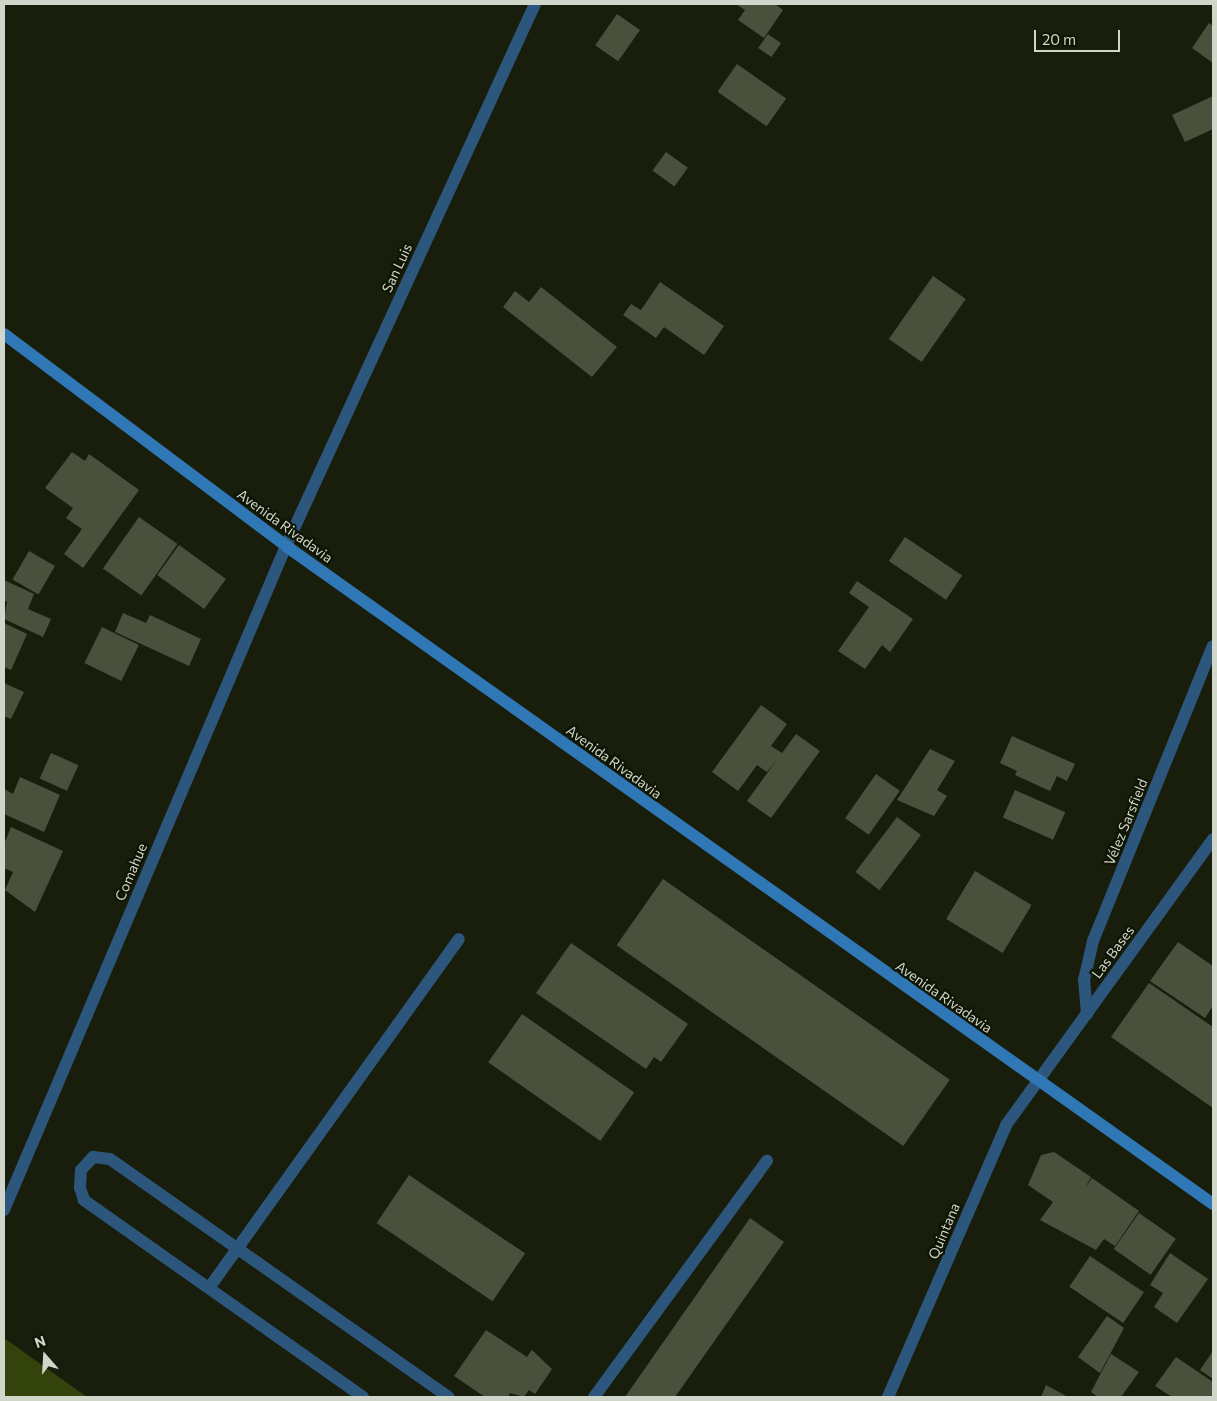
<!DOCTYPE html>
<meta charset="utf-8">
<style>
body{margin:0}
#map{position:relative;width:1217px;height:1401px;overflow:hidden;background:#181e0b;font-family:Commissioner,sans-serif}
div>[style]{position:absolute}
.green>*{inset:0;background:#34430c}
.building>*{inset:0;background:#49513c;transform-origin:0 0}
.street>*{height:12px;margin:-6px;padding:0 6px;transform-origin:6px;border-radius:6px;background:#2d567d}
.secondary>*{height:12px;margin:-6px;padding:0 6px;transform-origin:6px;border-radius:6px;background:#3077b5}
span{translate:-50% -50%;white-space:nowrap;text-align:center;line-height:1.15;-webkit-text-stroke:4.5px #0f1504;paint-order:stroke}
.street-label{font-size:14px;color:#d1d6ca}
.frame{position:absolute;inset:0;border:5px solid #d1d6ca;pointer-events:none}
.north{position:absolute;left:20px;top:1331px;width:50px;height:50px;-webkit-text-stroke:4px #0f1504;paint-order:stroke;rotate:341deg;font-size:14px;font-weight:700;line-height:20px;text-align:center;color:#d1d6ca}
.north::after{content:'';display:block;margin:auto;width:18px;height:22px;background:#d1d6ca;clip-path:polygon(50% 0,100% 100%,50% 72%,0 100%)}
.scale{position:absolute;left:1034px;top:30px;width:86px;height:22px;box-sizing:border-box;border:2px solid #d1d6ca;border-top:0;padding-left:6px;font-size:15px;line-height:18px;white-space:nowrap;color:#d1d6ca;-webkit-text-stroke:4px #0f1504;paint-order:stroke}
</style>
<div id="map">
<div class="green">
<i style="clip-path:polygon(4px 1338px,87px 1397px,4px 1397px)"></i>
</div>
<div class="building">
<i style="clip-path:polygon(736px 4px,775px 4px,783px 10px,764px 38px,738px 20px,745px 10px)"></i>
<i style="left:617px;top:14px;width:28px;height:38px;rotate:35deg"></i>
<i style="clip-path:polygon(1209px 23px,1213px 26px,1213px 63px,1192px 48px)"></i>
<i style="left:768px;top:34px;width:16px;height:17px;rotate:35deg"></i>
<i style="left:737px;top:64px;width:60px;height:34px;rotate:35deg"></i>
<i style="clip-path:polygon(1213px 96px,1213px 129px,1185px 142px,1172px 115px)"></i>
<i style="left:666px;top:152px;width:27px;height:23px;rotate:36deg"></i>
<i style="left:933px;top:276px;width:40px;height:77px;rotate:35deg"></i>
<i style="clip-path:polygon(660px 282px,724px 326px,704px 355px,664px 327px,656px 338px,623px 315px,631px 304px,641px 310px)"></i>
<i style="clip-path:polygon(541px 287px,617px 347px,592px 377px,503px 307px,515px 291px,529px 302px)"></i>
<i style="clip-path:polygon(72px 452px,85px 461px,89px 454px,139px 490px,83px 568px,64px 554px,82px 529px,66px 518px,73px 508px,45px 488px)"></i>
<i style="left:139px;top:517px;width:47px;height:63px;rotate:35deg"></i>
<i style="left:905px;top:537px;width:69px;height:29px;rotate:34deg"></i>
<i style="left:179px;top:545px;width:58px;height:37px;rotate:36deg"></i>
<i style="left:29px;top:551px;width:30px;height:33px;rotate:30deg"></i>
<i style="clip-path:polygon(4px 580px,34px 594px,28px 609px,51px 619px,43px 637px,4px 619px,7px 602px,4px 600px)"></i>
<i style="clip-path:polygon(857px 581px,913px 619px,890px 652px,882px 645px,865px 669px,838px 651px,869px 607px,849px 593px)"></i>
<i style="clip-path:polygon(123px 613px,146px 623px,150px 615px,201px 639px,189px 666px,115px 632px)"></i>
<i style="clip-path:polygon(4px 623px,27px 634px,11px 670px,4px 667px)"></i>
<i style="left:102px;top:627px;width:41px;height:40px;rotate:26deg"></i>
<i style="clip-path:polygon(4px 683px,24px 692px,11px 719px,4px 716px)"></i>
<i style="clip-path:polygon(761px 705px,787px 724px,771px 746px,782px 753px,796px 734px,820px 751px,771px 818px,747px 801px,778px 758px,767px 772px,757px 765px,738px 791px,712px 772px)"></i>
<i style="clip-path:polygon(1012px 736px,1075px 764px,1067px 781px,1057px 776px,1050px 791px,1015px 775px,1017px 771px,1000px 763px)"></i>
<i style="clip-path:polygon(930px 749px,955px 761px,937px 790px,947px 796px,934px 816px,897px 800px)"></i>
<i style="left:51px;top:753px;width:30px;height:28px;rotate:24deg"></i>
<i style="left:876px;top:774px;width:29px;height:54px;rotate:35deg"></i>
<i style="clip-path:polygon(20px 777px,60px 795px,44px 832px,4px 814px,4px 789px,13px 794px)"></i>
<i style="left:1015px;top:790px;width:55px;height:30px;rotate:24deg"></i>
<i style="left:897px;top:817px;width:30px;height:69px;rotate:37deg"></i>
<i style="clip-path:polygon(11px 827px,63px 851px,35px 912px,5px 890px,13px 872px,4px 868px,4px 844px)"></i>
<i style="left:975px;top:871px;width:66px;height:56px;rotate:31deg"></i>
<i style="left:663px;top:879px;width:350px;height:81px;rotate:35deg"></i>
<i style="clip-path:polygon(1178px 942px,1213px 966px,1213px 1006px,1205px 1018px,1150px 981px)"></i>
<i style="clip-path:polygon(571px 943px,688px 1024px,661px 1062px,654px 1057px,646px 1069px,536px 993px)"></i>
<i style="clip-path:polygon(1149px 983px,1213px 1027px,1213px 1108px,1111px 1037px)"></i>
<i style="left:522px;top:1014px;width:137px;height:59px;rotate:35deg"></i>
<i style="clip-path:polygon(1054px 1152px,1091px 1177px,1085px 1188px,1092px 1178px,1139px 1211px,1115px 1246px,1104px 1239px,1096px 1250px,1040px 1220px,1053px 1202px,1028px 1185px,1041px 1155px)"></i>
<i style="left:409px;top:1175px;width:140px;height:58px;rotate:34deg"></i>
<i style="left:1139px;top:1213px;width:45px;height:44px;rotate:35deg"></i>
<i style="clip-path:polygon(750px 1218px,784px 1242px,675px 1397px,625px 1397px)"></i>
<i style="clip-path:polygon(1170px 1253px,1208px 1279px,1177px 1323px,1154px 1307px,1163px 1293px,1150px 1285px)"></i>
<i style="left:1090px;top:1256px;width:65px;height:37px;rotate:34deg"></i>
<i style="clip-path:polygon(1107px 1316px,1124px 1328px,1100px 1373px,1078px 1357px)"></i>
<i style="clip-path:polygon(486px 1330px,527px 1357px,532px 1350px,552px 1369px,535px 1394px,529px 1390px,524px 1397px,510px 1393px,508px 1397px,485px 1397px,454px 1376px)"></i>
<i style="clip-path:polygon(1213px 1351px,1213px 1379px,1200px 1370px)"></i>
<i style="clip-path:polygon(1111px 1354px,1139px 1372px,1121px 1397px,1098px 1397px,1091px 1392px)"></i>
<i style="clip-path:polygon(1176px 1357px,1213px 1382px,1213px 1397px,1172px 1397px,1155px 1386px)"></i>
<i style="clip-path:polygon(1046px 1385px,1068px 1397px,1041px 1397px)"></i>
</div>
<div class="street">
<i style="left:1087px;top:1014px;width:34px;rotate:-95deg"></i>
<i style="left:1084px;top:980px;width:40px;rotate:-77deg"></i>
<i style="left:1093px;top:941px;width:318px;rotate:-67.9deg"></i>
<i style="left:4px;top:1210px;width:721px;rotate:-66.99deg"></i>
<i style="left:286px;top:546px;width:596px;rotate:-65.33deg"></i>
<i style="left:209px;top:1288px;width:429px;rotate:-54.4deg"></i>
<i style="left:363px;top:1397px;width:342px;rotate:-144.8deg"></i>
<i style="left:84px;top:1200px;width:13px;rotate:-108deg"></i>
<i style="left:80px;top:1188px;width:18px;rotate:-87deg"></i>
<i style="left:81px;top:1170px;width:18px;rotate:-47deg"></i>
<i style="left:93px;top:1157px;width:17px;rotate:7deg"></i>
<i style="left:110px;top:1159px;width:414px;rotate:35.1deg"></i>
<i style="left:594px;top:1397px;width:293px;rotate:-53.8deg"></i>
<i style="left:888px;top:1397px;width:296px;rotate:-66.5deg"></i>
<i style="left:1006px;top:1125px;width:353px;rotate:-54.1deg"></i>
</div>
<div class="secondary">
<i style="left:4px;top:334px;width:353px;rotate:36.9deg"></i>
<i style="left:286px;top:546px;width:1137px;rotate:35.37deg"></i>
</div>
<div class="street-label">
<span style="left:397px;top:268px;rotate:-65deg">San Luis</span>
<span style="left:285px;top:526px;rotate:36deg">Avenida Rivadavia</span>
<span style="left:614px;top:762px;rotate:36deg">Avenida Rivadavia</span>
<span style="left:1126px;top:822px;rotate:-68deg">Vélez Sarsfield</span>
<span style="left:131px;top:872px;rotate:-67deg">Comahue</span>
<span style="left:1113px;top:952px;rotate:-54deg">Las Bases</span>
<span style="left:944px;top:997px;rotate:35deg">Avenida Rivadavia</span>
<span style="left:944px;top:1231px;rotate:-67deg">Quintana</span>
</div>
<div class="frame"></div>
<div class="north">N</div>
<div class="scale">20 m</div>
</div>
